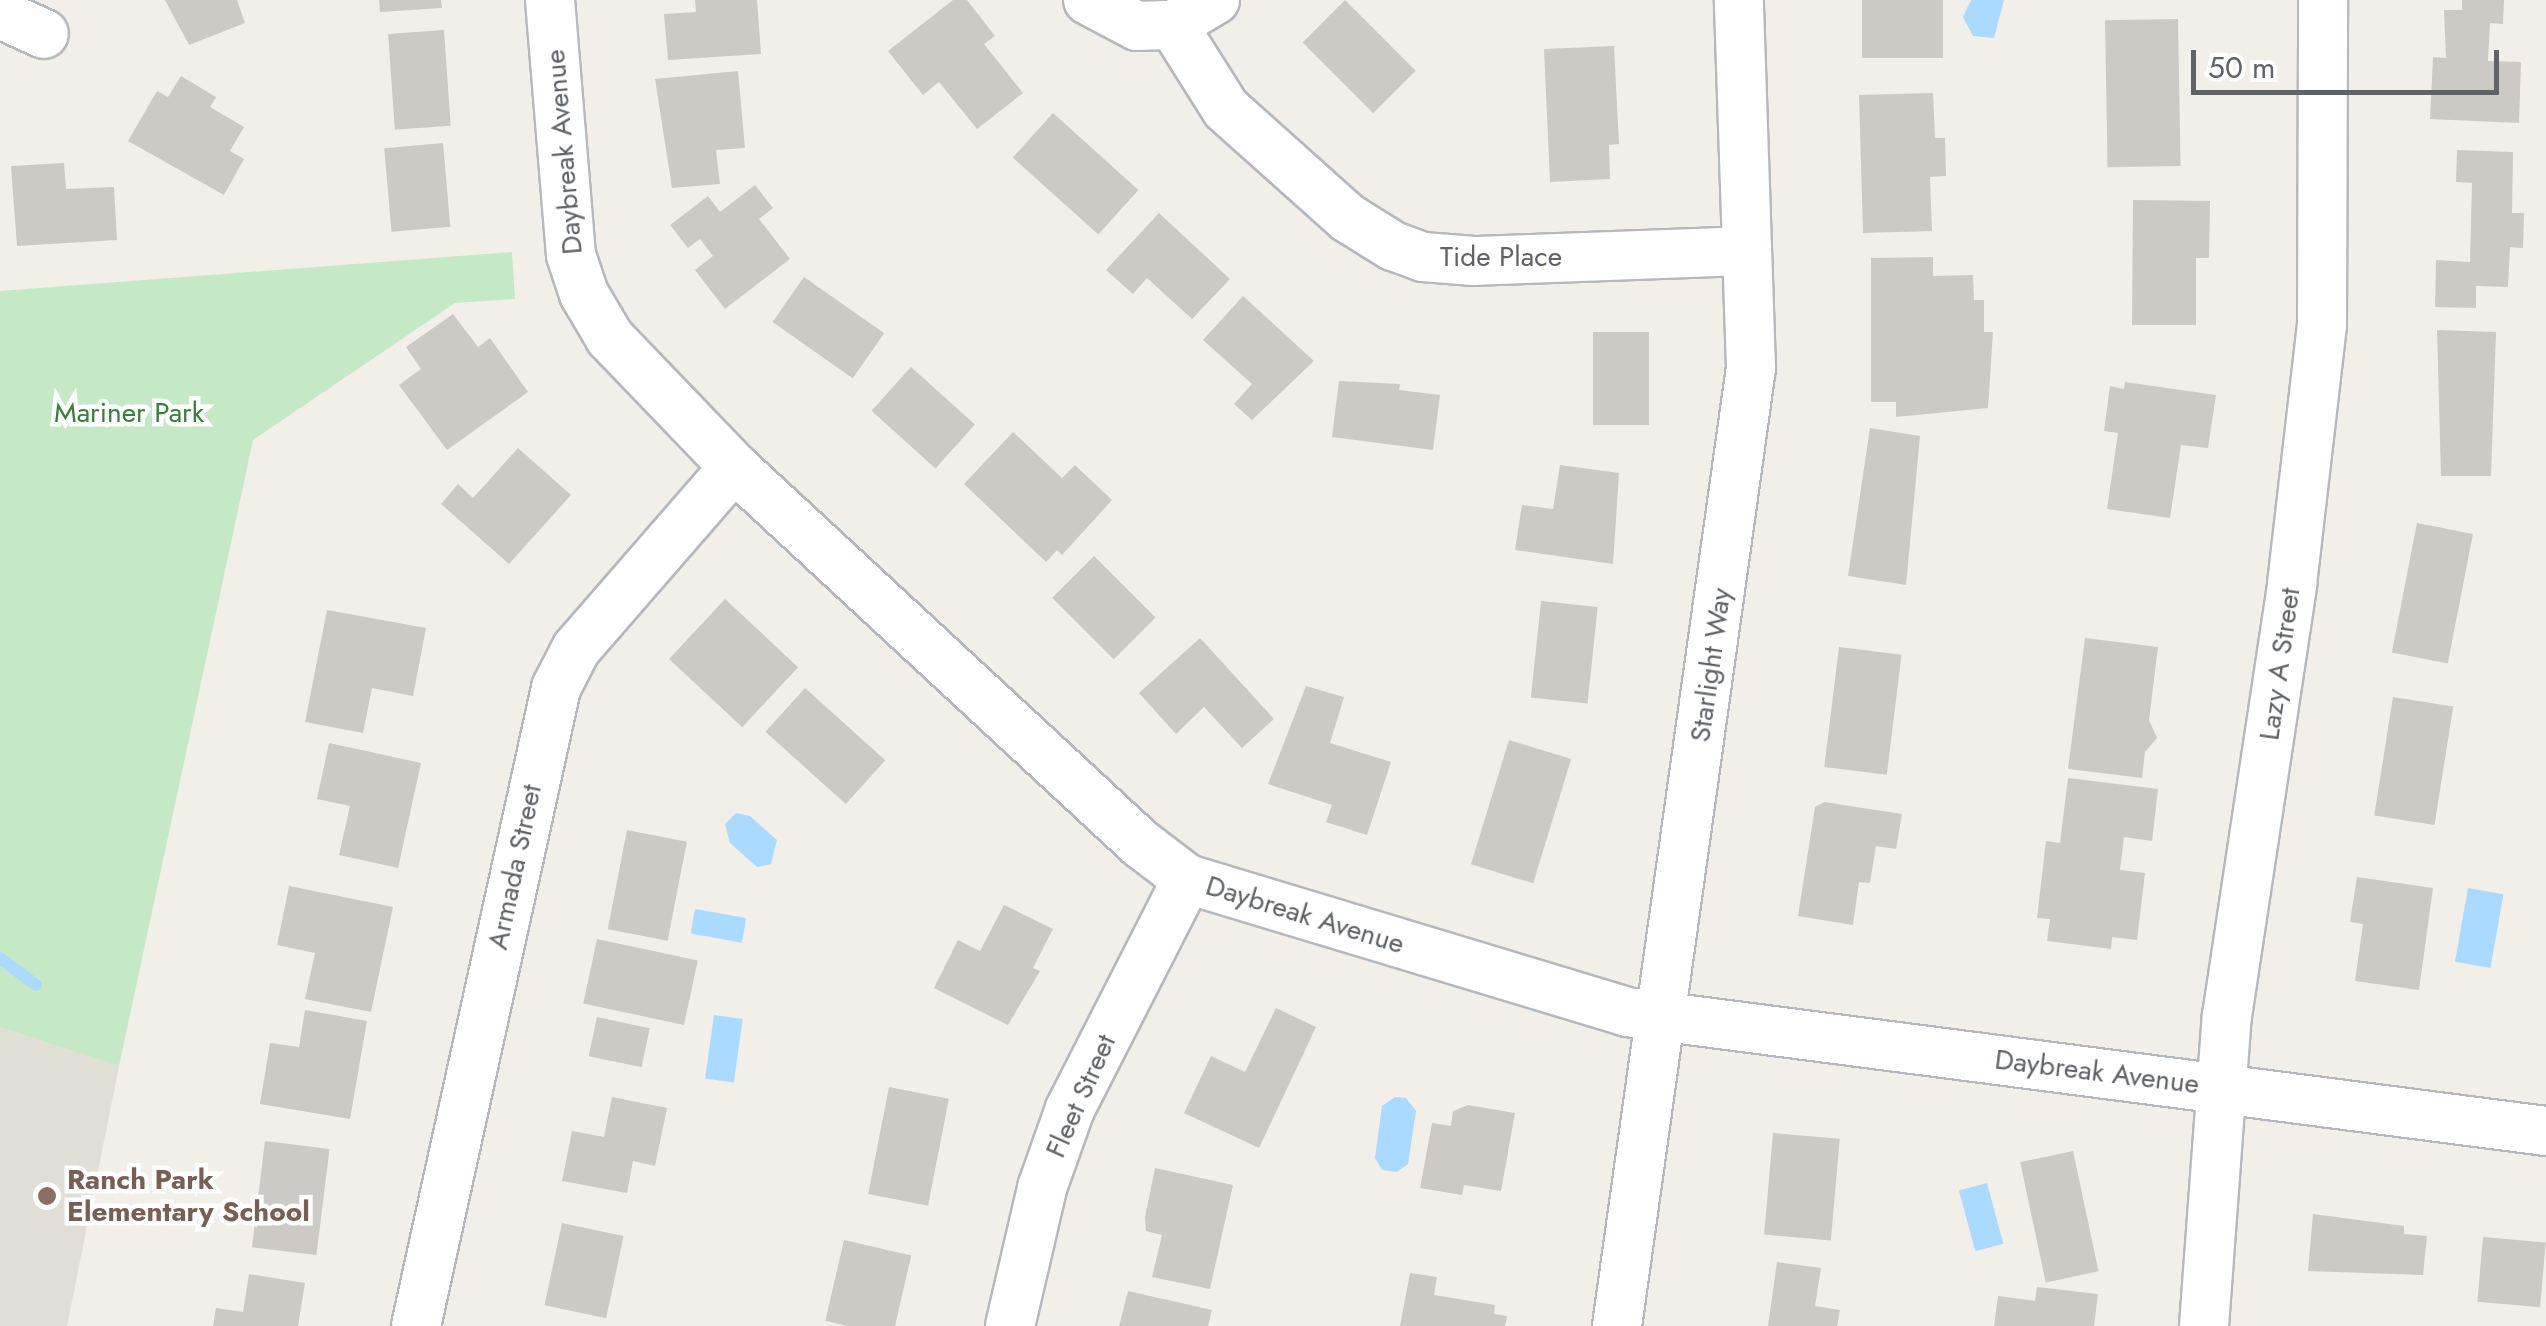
<!DOCTYPE html>
<style>
body{margin:0}
#map{position:relative;width:2546px;height:1326px;overflow:hidden;background:#f1efe8;font-family:Jost,sans-serif}
div>[style]{position:absolute}
.education>*{inset:0;background:#e1ded6}
.green>*{inset:0;background:#c5e8c5}
.water>*{inset:0;background:#aadaff;transform-origin:0 0}
.stream>*{height:12px;margin:-6px;padding:0 6px;transform-origin:6px;border-radius:6px;background:#aadaff}
.building>*{inset:0;background:#cccac5;transform-origin:0 0}
.roads{filter:drop-shadow(2px 0 #b5b8bc) drop-shadow(-2px 0 #b5b8bc) drop-shadow(0 2px #b5b8bc) drop-shadow(0 -2px #b5b8bc)}
.minor>*{height:48px;margin:-24px;padding:0 24px;transform-origin:24px;border-radius:24px;background:#fff}
.dots>*{width:28px;height:28px;translate:-50% -50%;box-sizing:border-box;border:5px solid #fff;border-radius:50%}
span{translate:-50% -50%;white-space:nowrap;text-align:center;line-height:1.15;-webkit-text-stroke:9px #fff;paint-order:stroke}
.street-label{font-size:28px;color:#5f6368}
.park-label{font-size:28px;color:#348238}
.education-label{font-size:28px;color:#785e54;font-weight:700}
.left{translate:0 -50%;text-align:left}
.scale{position:absolute;left:2191px;top:50px;width:308px;height:45px;box-sizing:border-box;border:5px solid #5f6368;border-top:0;padding-left:12px;font-size:30px;line-height:35px;white-space:nowrap;color:#5f6368;-webkit-text-stroke:8px #fff;paint-order:stroke}
</style>
<div id="map">
<div class="education">
<i style="clip-path:polygon(0 1027px,119px 1066px,67px 1326px,0 1326px)"></i>
</div>
<div class="green">
<i style="clip-path:polygon(512px 252px,515px 299px,455px 303px,253px 440px,119px 1066px,0 1027px,0 291px)"></i>
</div>
<div class="water">
<i style="clip-path:polygon(1971px 0,2004px 0,1994px 38px,1973px 36px,1963px 17px)"></i>
<i style="clip-path:polygon(736px 813px,750px 816px,777px 840px,771px 864px,757px 867px,730px 843px,725px 824px)"></i>
<i style="left:2468px;top:888px;width:36px;height:75px;rotate:10deg"></i>
<i style="left:695px;top:909px;width:52px;height:25px;rotate:10deg"></i>
<i style="left:714px;top:1015px;width:29px;height:64px;rotate:8deg"></i>
<i style="clip-path:polygon(1395px 1097px,1406px 1098px,1416px 1111px,1408px 1164px,1397px 1172px,1382px 1170px,1375px 1158px,1382px 1106px)"></i>
<i style="left:1987px;top:1183px;width:63px;height:29px;rotate:75deg"></i>
</div>
<div class="stream">
<i style="left:0;top:958px;width:45px;rotate:36.9deg"></i>
</div>
<div class="building">
<i style="clip-path:polygon(165px 0,237px 0,245px 23px,189px 45px)"></i>
<i style="clip-path:polygon(379px 0,441px 0,442px 8px,380px 12px)"></i>
<i style="clip-path:polygon(695px 0,757px 0,761px 54px,668px 60px,664px 14px,696px 12px)"></i>
<i style="clip-path:polygon(953px 0,967px 0,995px 36px,984px 44px,1023px 93px,977px 129px,939px 82px,923px 95px,888px 51px)"></i>
<i style="left:1345px;top:0;width:100px;height:60px;rotate:45deg"></i>
<i style="left:1862px;top:0;width:81px;height:58px"></i>
<i style="clip-path:polygon(2462px 0,2504px 0,2503px 24px,2490px 23px,2488px 61px,2521px 62px,2519px 123px,2430px 119px,2433px 57px,2446px 58px,2444px 10px,2462px 10px)"></i>
<i style="left:2178px;top:19px;width:147px;height:73px;rotate:89deg"></i>
<i style="left:444px;top:30px;width:96px;height:56px;rotate:86deg"></i>
<i style="clip-path:polygon(1614px 46px,1619px 144px,1609px 145px,1610px 179px,1550px 182px,1544px 49px)"></i>
<i style="clip-path:polygon(738px 71px,745px 148px,716px 150px,720px 184px,672px 188px,655px 79px)"></i>
<i style="clip-path:polygon(181px 76px,216px 97px,210px 107px,244px 127px,230px 151px,244px 159px,224px 195px,128px 141px,157px 91px,168px 97px)"></i>
<i style="clip-path:polygon(1933px 93px,1935px 138px,1945px 138px,1946px 176px,1930px 177px,1932px 231px,1863px 233px,1859px 95px)"></i>
<i style="left:1053px;top:113px;width:115px;height:60px;rotate:42deg"></i>
<i style="left:443px;top:143px;width:84px;height:59px;rotate:85deg"></i>
<i style="clip-path:polygon(2457px 150px,2513px 152px,2512px 213px,2524px 213px,2523px 248px,2510px 247px,2508px 287px,2476px 286px,2476px 308px,2435px 307px,2436px 260px,2470px 262px,2472px 183px,2456px 182px)"></i>
<i style="clip-path:polygon(64px 163px,66px 189px,114px 187px,117px 240px,17px 246px,11px 166px)"></i>
<i style="clip-path:polygon(755px 185px,773px 208px,759px 219px,790px 259px,725px 309px,695px 270px,713px 256px,700px 239px,688px 248px,670px 225px,708px 196px,720px 212px)"></i>
<i style="clip-path:polygon(2133px 200px,2210px 201px,2209px 258px,2196px 258px,2196px 325px,2132px 325px)"></i>
<i style="clip-path:polygon(1159px 213px,1230px 279px,1192px 319px,1147px 278px,1133px 294px,1106px 270px)"></i>
<i style="clip-path:polygon(1933px 257px,1933px 276px,1973px 275px,1974px 300px,1984px 300px,1984px 332px,1993px 332px,1988px 408px,1896px 417px,1896px 402px,1871px 402px,1871px 258px)"></i>
<i style="left:804px;top:277px;width:98px;height:55px;rotate:35deg"></i>
<i style="clip-path:polygon(1243px 296px,1314px 361px,1252px 420px,1234px 404px,1252px 384px,1203px 340px)"></i>
<i style="clip-path:polygon(453px 314px,478px 347px,490px 338px,528px 392px,447px 450px,399px 385px,421px 369px,406px 347px)"></i>
<i style="clip-path:polygon(2437px 330px,2496px 332px,2491px 476px,2441px 476px)"></i>
<i style="left:1593px;top:332px;width:56px;height:93px"></i>
<i style="left:911px;top:367px;width:86px;height:59px;rotate:42deg"></i>
<i style="clip-path:polygon(1339px 381px,1400px 384px,1399px 390px,1440px 395px,1433px 450px,1332px 437px)"></i>
<i style="clip-path:polygon(2125px 382px,2216px 395px,2208px 448px,2181px 445px,2170px 518px,2107px 509px,2118px 433px,2104px 431px,2110px 386px,2124px 389px)"></i>
<i style="clip-path:polygon(1870px 428px,1920px 436px,1906px 585px,1848px 576px)"></i>
<i style="clip-path:polygon(1013px 432px,1062px 478px,1075px 465px,1112px 500px,1062px 555px,1057px 550px,1046px 562px,964px 484px)"></i>
<i style="clip-path:polygon(518px 448px,571px 495px,509px 564px,441px 504px,458px 484px,473px 498px)"></i>
<i style="clip-path:polygon(1560px 465px,1619px 473px,1613px 564px,1515px 550px,1522px 505px,1553px 509px)"></i>
<i style="left:2417px;top:523px;width:57px;height:132px;rotate:11deg"></i>
<i style="left:1094px;top:556px;width:87px;height:59px;rotate:45deg"></i>
<i style="left:725px;top:599px;width:100px;height:82px;rotate:43deg"></i>
<i style="left:1541px;top:601px;width:57px;height:97px;rotate:6deg"></i>
<i style="clip-path:polygon(327px 610px,426px 628px,413px 696px,372px 688px,363px 733px,305px 722px)"></i>
<i style="clip-path:polygon(1200px 638px,1274px 719px,1242px 748px,1204px 707px,1176px 734px,1139px 693px)"></i>
<i style="clip-path:polygon(2085px 638px,2158px 647px,2149px 720px,2157px 738px,2145px 752px,2142px 778px,2068px 769px)"></i>
<i style="left:1839px;top:647px;width:63px;height:121px;rotate:7deg"></i>
<i style="clip-path:polygon(1306px 686px,1344px 697px,1330px 743px,1391px 762px,1367px 835px,1326px 822px,1332px 805px,1268px 784px)"></i>
<i style="left:805px;top:688px;width:108px;height:59px;rotate:42deg"></i>
<i style="left:2393px;top:697px;width:61px;height:120px;rotate:9deg"></i>
<i style="left:1509px;top:740px;width:65px;height:130px;rotate:17deg"></i>
<i style="clip-path:polygon(329px 743px,421px 763px,398px 868px,339px 855px,350px 806px,317px 799px)"></i>
<i style="clip-path:polygon(2068px 778px,2158px 789px,2152px 841px,2124px 837px,2120px 870px,2145px 873px,2137px 940px,2112px 937px,2111px 949px,2047px 941px,2050px 919px,2037px 918px,2046px 841px,2060px 843px)"></i>
<i style="clip-path:polygon(1824px 802px,1902px 814px,1896px 849px,1876px 846px,1870px 883px,1859px 882px,1853px 925px,1798px 916px,1815px 807px)"></i>
<i style="left:627px;top:830px;width:61px;height:101px;rotate:11deg"></i>
<i style="clip-path:polygon(2357px 877px,2433px 888px,2419px 990px,2355px 981px,2363px 924px,2350px 922px)"></i>
<i style="clip-path:polygon(289px 886px,393px 907px,371px 1012px,305px 999px,315px 953px,277px 945px)"></i>
<i style="clip-path:polygon(1004px 905px,1053px 929px,1033px 968px,1040px 971px,1008px 1025px,934px 988px,958px 940px,980px 951px)"></i>
<i style="left:597px;top:939px;width:103px;height:66px;rotate:12deg"></i>
<i style="clip-path:polygon(1276px 1008px,1316px 1027px,1259px 1148px,1184px 1113px,1211px 1056px,1245px 1072px)"></i>
<i style="clip-path:polygon(305px 1010px,367px 1021px,350px 1119px,260px 1104px,270px 1043px,299px 1047px)"></i>
<i style="left:597px;top:1017px;width:54px;height:40px;rotate:12deg"></i>
<i style="left:889px;top:1087px;width:61px;height:109px;rotate:11deg"></i>
<i style="clip-path:polygon(612px 1097px,667px 1108px,655px 1166px,633px 1161px,627px 1193px,562px 1181px,572px 1131px,604px 1137px)"></i>
<i style="clip-path:polygon(1468px 1105px,1515px 1113px,1501px 1191px,1464px 1185px,1462px 1195px,1420px 1188px,1432px 1123px,1451px 1126px,1453px 1111px)"></i>
<i style="left:1773px;top:1133px;width:67px;height:102px;rotate:5deg"></i>
<i style="left:265px;top:1141px;width:65px;height:107px;rotate:7deg"></i>
<i style="left:2073px;top:1151px;width:123px;height:54px;rotate:78deg"></i>
<i style="clip-path:polygon(1155px 1168px,1233px 1185px,1210px 1289px,1152px 1277px,1162px 1235px,1146px 1231px,1145px 1217px)"></i>
<i style="clip-path:polygon(2313px 1214px,2404px 1226px,2404px 1234px,2427px 1236px,2423px 1275px,2308px 1271px)"></i>
<i style="left:562px;top:1223px;width:63px;height:84px;rotate:12deg"></i>
<i style="left:2483px;top:1237px;width:63px;height:65px;rotate:5deg"></i>
<i style="left:844px;top:1240px;width:69px;height:83px;rotate:13deg"></i>
<i style="clip-path:polygon(1777px 1262px,1821px 1268px,1815px 1306px,1840px 1310px,1837px 1326px,1768px 1326px)"></i>
<i style="clip-path:polygon(1410px 1273px,1437px 1277px,1434px 1295px,1495px 1305px,1494px 1314px,1507px 1316px,1505px 1326px,1400px 1326px)"></i>
<i style="clip-path:polygon(249px 1274px,305px 1283px,298px 1326px,213px 1326px,216px 1308px,243px 1312px)"></i>
<i style="clip-path:polygon(2037px 1287px,2098px 1294px,2094px 1326px,1994px 1326px,1998px 1296px,2035px 1301px)"></i>
<i style="clip-path:polygon(1128px 1291px,1212px 1310px,1208px 1326px,1119px 1326px)"></i>
</div>
<div class="roads">
<div class="minor">
<i style="left:550px;top:0;width:256px;rotate:85.3deg"></i>
<i style="left:571px;top:255px;width:41px;rotate:71.6deg"></i>
<i style="left:584px;top:294px;width:51px;rotate:59.4deg"></i>
<i style="left:610px;top:338px;width:179px;rotate:46.1deg"></i>
<i style="left:734px;top:467px;width:555px;rotate:42.81deg"></i>
<i style="left:1141px;top:844px;width:58px;rotate:37.3deg"></i>
<i style="left:1187px;top:879px;width:460px;rotate:16.8deg"></i>
<i style="left:1627px;top:1012px;width:927px;rotate:7.38deg"></i>
<i style="left:1088px;top:0;width:55px;rotate:28deg"></i>
<i style="left:1137px;top:26px;width:36px;rotate:-2deg"></i>
<i style="left:1173px;top:25px;width:49px;rotate:-30.8deg"></i>
<i style="left:0;top:14px;width:48px;rotate:24.4deg"></i>
<i style="left:1173px;top:25px;width:99px;rotate:57.8deg"></i>
<i style="left:1226px;top:109px;width:164px;rotate:41.8deg"></i>
<i style="left:1348px;top:218px;width:53px;rotate:31.9deg"></i>
<i style="left:1393px;top:246px;width:32px;rotate:20deg"></i>
<i style="left:1423px;top:257px;width:51px;rotate:4.5deg"></i>
<i style="left:1474px;top:261px;width:273px;rotate:-2.1deg"></i>
<i style="left:416px;top:1326px;width:653px;rotate:-77.62deg"></i>
<i style="left:556px;top:688px;width:44px;rotate:-62.9deg"></i>
<i style="left:576px;top:649px;width:241px;rotate:-49deg"></i>
<i style="left:1010px;top:1326px;width:142px;rotate:-76.9deg"></i>
<i style="left:1042px;top:1188px;width:84px;rotate:-70.5deg"></i>
<i style="left:1070px;top:1109px;width:258px;rotate:-63deg"></i>
<i style="left:1617px;top:1326px;width:967px;rotate:-82.04deg"></i>
<i style="left:1751px;top:368px;width:368px;rotate:-91.9deg"></i>
<i style="left:2204px;top:1326px;width:311px;rotate:-85.8deg"></i>
<i style="left:2227px;top:1016px;width:437px;rotate:-81.4deg"></i>
<i style="left:2292px;top:584px;width:261px;rotate:-83.4deg"></i>
<i style="left:2322px;top:325px;width:325px;rotate:-89.8deg"></i>
</div>
</div>
<div class="dots">
<i style="left:47px;top:1196px;background:#8d6e63"></i>
</div>
<div class="street-label">
<span style="left:564px;top:152px;rotate:-95deg">Daybreak Avenue</span>
<span style="left:1501px;top:257px">Tide Place</span>
<span style="left:2280px;top:664px;rotate:-82deg">Lazy A Street</span>
<span style="left:1711px;top:665px;rotate:-82deg">Starlight Way</span>
<span style="left:515px;top:867px;rotate:-78deg">Armada Street</span>
<span style="left:1305px;top:915px;rotate:17deg">Daybreak Avenue</span>
<span style="left:2097px;top:1072px;rotate:7deg">Daybreak Avenue</span>
<span style="left:1081px;top:1096px;rotate:-66deg">Fleet Street</span>
</div>
<div class="park-label">
<span style="left:129px;top:413px">Mariner Park</span>
</div>
<div class="education-label">
<span class="left" style="left:67px;top:1196px">Ranch Park<br>Elementary School</span>
</div>
<div class="scale">50 m</div>
</div>
